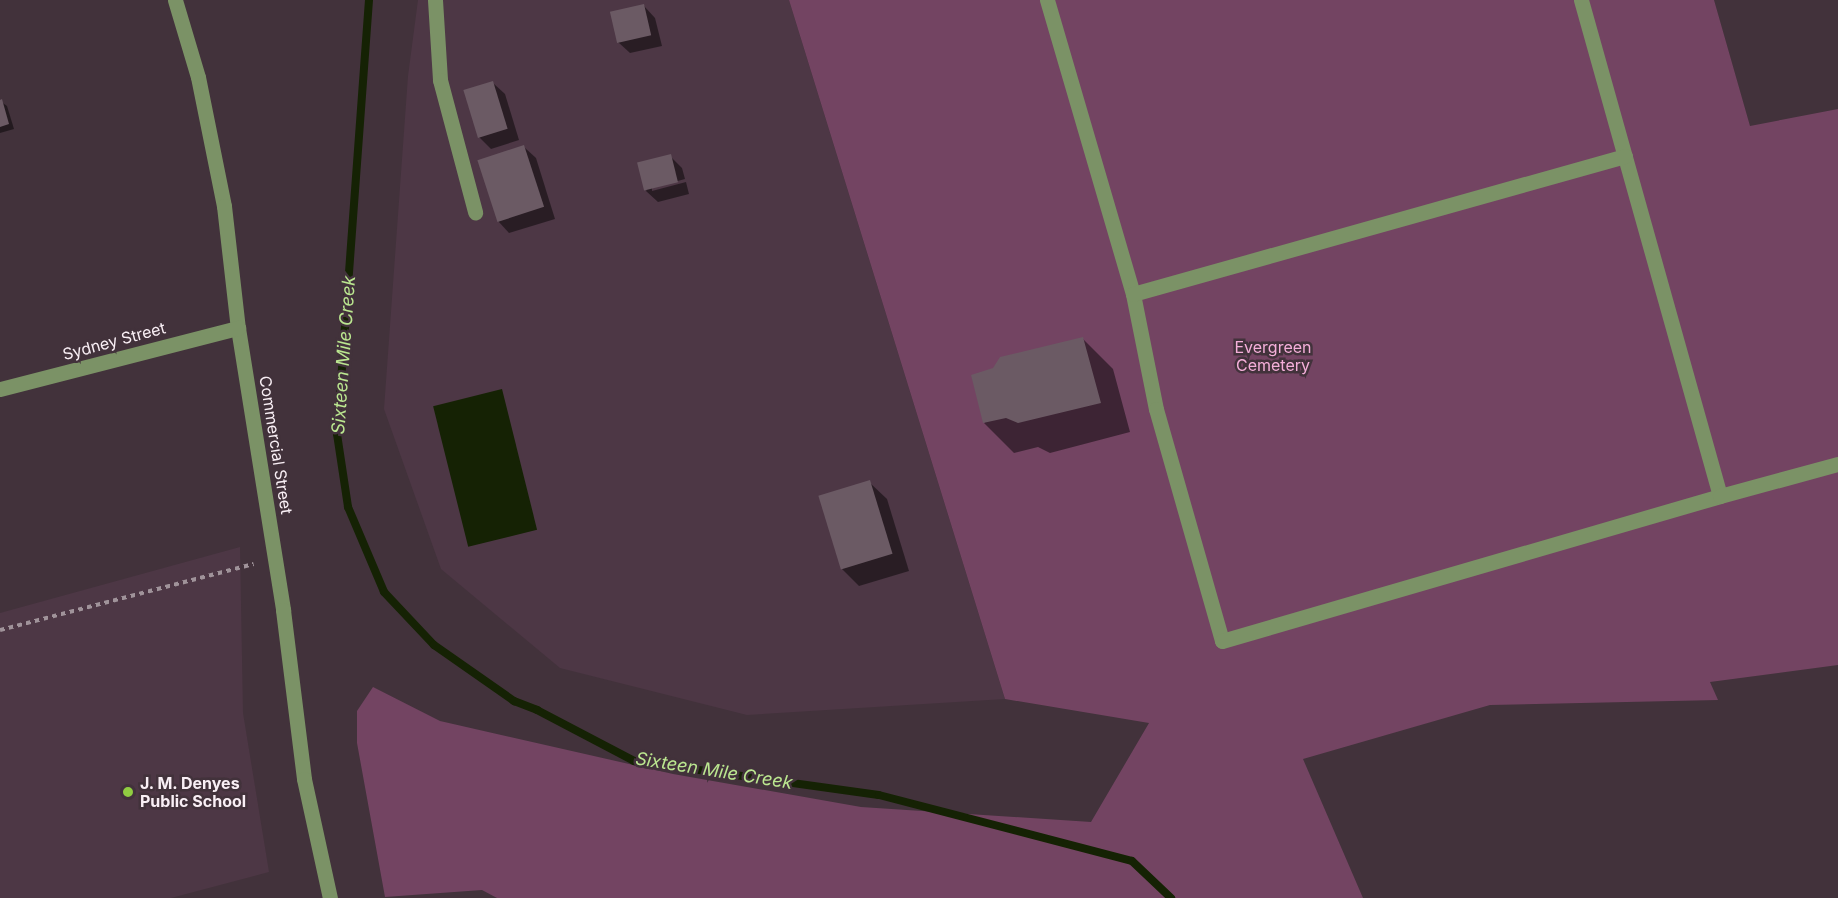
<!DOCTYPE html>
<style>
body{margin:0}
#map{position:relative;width:1838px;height:898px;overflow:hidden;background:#42323b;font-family:Inter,sans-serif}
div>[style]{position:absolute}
.built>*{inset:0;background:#4d3745}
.green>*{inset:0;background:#734462}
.water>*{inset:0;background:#152204;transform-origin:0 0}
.shadow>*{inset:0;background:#0007}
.stream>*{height:8px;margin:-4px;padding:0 4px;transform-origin:4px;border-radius:4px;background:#152204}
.building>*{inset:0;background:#6b5a64;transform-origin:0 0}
.path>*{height:4px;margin-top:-2px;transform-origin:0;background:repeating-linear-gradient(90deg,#a0939a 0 4.5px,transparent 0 9px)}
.minor>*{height:15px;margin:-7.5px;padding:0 7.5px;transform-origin:7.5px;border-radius:7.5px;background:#7b9266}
.dots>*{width:16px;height:16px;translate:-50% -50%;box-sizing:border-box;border:3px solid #42323b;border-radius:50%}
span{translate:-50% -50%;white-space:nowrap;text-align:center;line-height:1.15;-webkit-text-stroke:5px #42323b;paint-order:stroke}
.street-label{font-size:16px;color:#f9eff5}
.park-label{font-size:16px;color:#f5afda}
.poi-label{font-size:16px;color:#f9eff5;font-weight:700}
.left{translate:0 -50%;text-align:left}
.water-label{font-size:18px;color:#bbe790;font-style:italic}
</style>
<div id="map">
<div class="built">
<i style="clip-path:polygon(418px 0,789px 0,1005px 699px,747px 715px,560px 668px,441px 569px,384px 409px,408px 76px)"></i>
<i style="clip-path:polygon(240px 547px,243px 713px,269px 872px,171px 898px,0 898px,0 613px)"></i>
</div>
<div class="green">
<i style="clip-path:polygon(789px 0,1714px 0,1750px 126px,1838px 109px,1838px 665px,1710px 682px,1718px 700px,1490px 705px,1303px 759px,1363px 898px,497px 898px,482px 890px,385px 897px,357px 743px,357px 711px,373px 687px,440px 721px,673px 774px,861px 807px,1091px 822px,1149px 723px,1005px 699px)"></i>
</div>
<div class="water">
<i style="left:502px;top:389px;width:145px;height:71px;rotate:76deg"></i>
</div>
<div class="shadow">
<i style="clip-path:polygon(644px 6px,655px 18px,662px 46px,630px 53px,618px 42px)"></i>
<i style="clip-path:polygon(493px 83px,505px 94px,519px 140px,491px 149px,479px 137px)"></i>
<i style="clip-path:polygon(0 101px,7px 106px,14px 129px,0 133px)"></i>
<i style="clip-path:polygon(524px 147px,536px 158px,555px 219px,509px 233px,498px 221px)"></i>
<i style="clip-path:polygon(670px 156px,682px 168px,685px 179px,652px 188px,652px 191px,686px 182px,689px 194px,658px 202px,646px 191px)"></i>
<i style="clip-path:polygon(1083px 339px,1113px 369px,1130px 432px,1050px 453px,1038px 447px,1014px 453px,984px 423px)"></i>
<i style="clip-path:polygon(869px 482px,887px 499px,909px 571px,859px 586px,842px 569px)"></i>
</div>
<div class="stream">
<i style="left:369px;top:0;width:435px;rotate:94.2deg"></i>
<i style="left:337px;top:434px;width:74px;rotate:81.4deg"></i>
<i style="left:348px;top:507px;width:92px;rotate:67deg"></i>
<i style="left:384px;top:592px;width:73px;rotate:46.7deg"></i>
<i style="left:434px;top:645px;width:98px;rotate:35deg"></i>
<i style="left:514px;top:701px;width:25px;rotate:21deg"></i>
<i style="left:537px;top:710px;width:110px;rotate:27.7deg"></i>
<i style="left:634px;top:761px;width:247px;rotate:7.9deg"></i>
<i style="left:879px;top:795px;width:261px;rotate:14.6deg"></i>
<i style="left:1132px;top:861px;width:54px;rotate:43.5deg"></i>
</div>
<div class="building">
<i style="left:644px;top:4px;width:32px;height:35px;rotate:77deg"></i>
<i style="left:493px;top:81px;width:50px;height:31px;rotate:73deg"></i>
<i style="clip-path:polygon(2px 99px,9px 124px,0 127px,0 100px)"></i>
<i style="left:524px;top:145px;width:65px;height:49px;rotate:72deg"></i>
<i style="left:671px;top:154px;width:29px;height:35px;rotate:76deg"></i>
<i style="clip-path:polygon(1083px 337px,1101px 403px,1018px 423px,1006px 418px,983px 423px,971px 375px,993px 368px,1000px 357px)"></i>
<i style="left:870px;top:480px;width:77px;height:54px;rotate:73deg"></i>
</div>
<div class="path">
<i style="left:0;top:630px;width:262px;rotate:-14.6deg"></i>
</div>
<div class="minor">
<i style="left:175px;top:0;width:80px;rotate:73.4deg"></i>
<i style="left:198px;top:77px;width:132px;rotate:78.6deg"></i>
<i style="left:224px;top:206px;width:123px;rotate:83.5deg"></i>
<i style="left:238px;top:328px;width:286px;rotate:80.9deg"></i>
<i style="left:283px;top:610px;width:170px;rotate:82.9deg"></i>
<i style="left:304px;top:779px;width:122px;rotate:77.7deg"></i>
<i style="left:435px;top:0;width:80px;rotate:86.4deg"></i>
<i style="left:440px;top:80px;width:137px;rotate:75.1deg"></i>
<i style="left:1047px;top:0;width:306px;rotate:73.7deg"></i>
<i style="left:1133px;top:294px;width:117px;rotate:78.7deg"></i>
<i style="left:1156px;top:409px;width:241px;rotate:74.1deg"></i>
<i style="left:1222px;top:641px;width:519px;rotate:-16.23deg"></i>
<i style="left:1581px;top:0;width:515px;rotate:74.34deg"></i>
<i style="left:1720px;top:496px;width:122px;rotate:-15.2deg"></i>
<i style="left:1133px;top:294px;width:511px;rotate:-15.67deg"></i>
<i style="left:0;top:389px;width:246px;rotate:-14.4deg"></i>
</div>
<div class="dots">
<i style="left:128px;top:792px;background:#90cd41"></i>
</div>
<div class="street-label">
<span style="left:114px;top:341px;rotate:-15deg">Sydney Street</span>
<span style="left:276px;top:445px;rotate:81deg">Commercial Street</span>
</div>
<div class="park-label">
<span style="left:1273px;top:356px">Evergreen<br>Cemetery</span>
</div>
<div class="poi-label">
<span class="left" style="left:140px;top:792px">J. M. Denyes<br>Public School</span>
</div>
<div class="water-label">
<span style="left:344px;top:355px;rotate:-86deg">Sixteen Mile Creek</span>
<span style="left:714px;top:771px;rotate:9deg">Sixteen Mile Creek</span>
</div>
</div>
